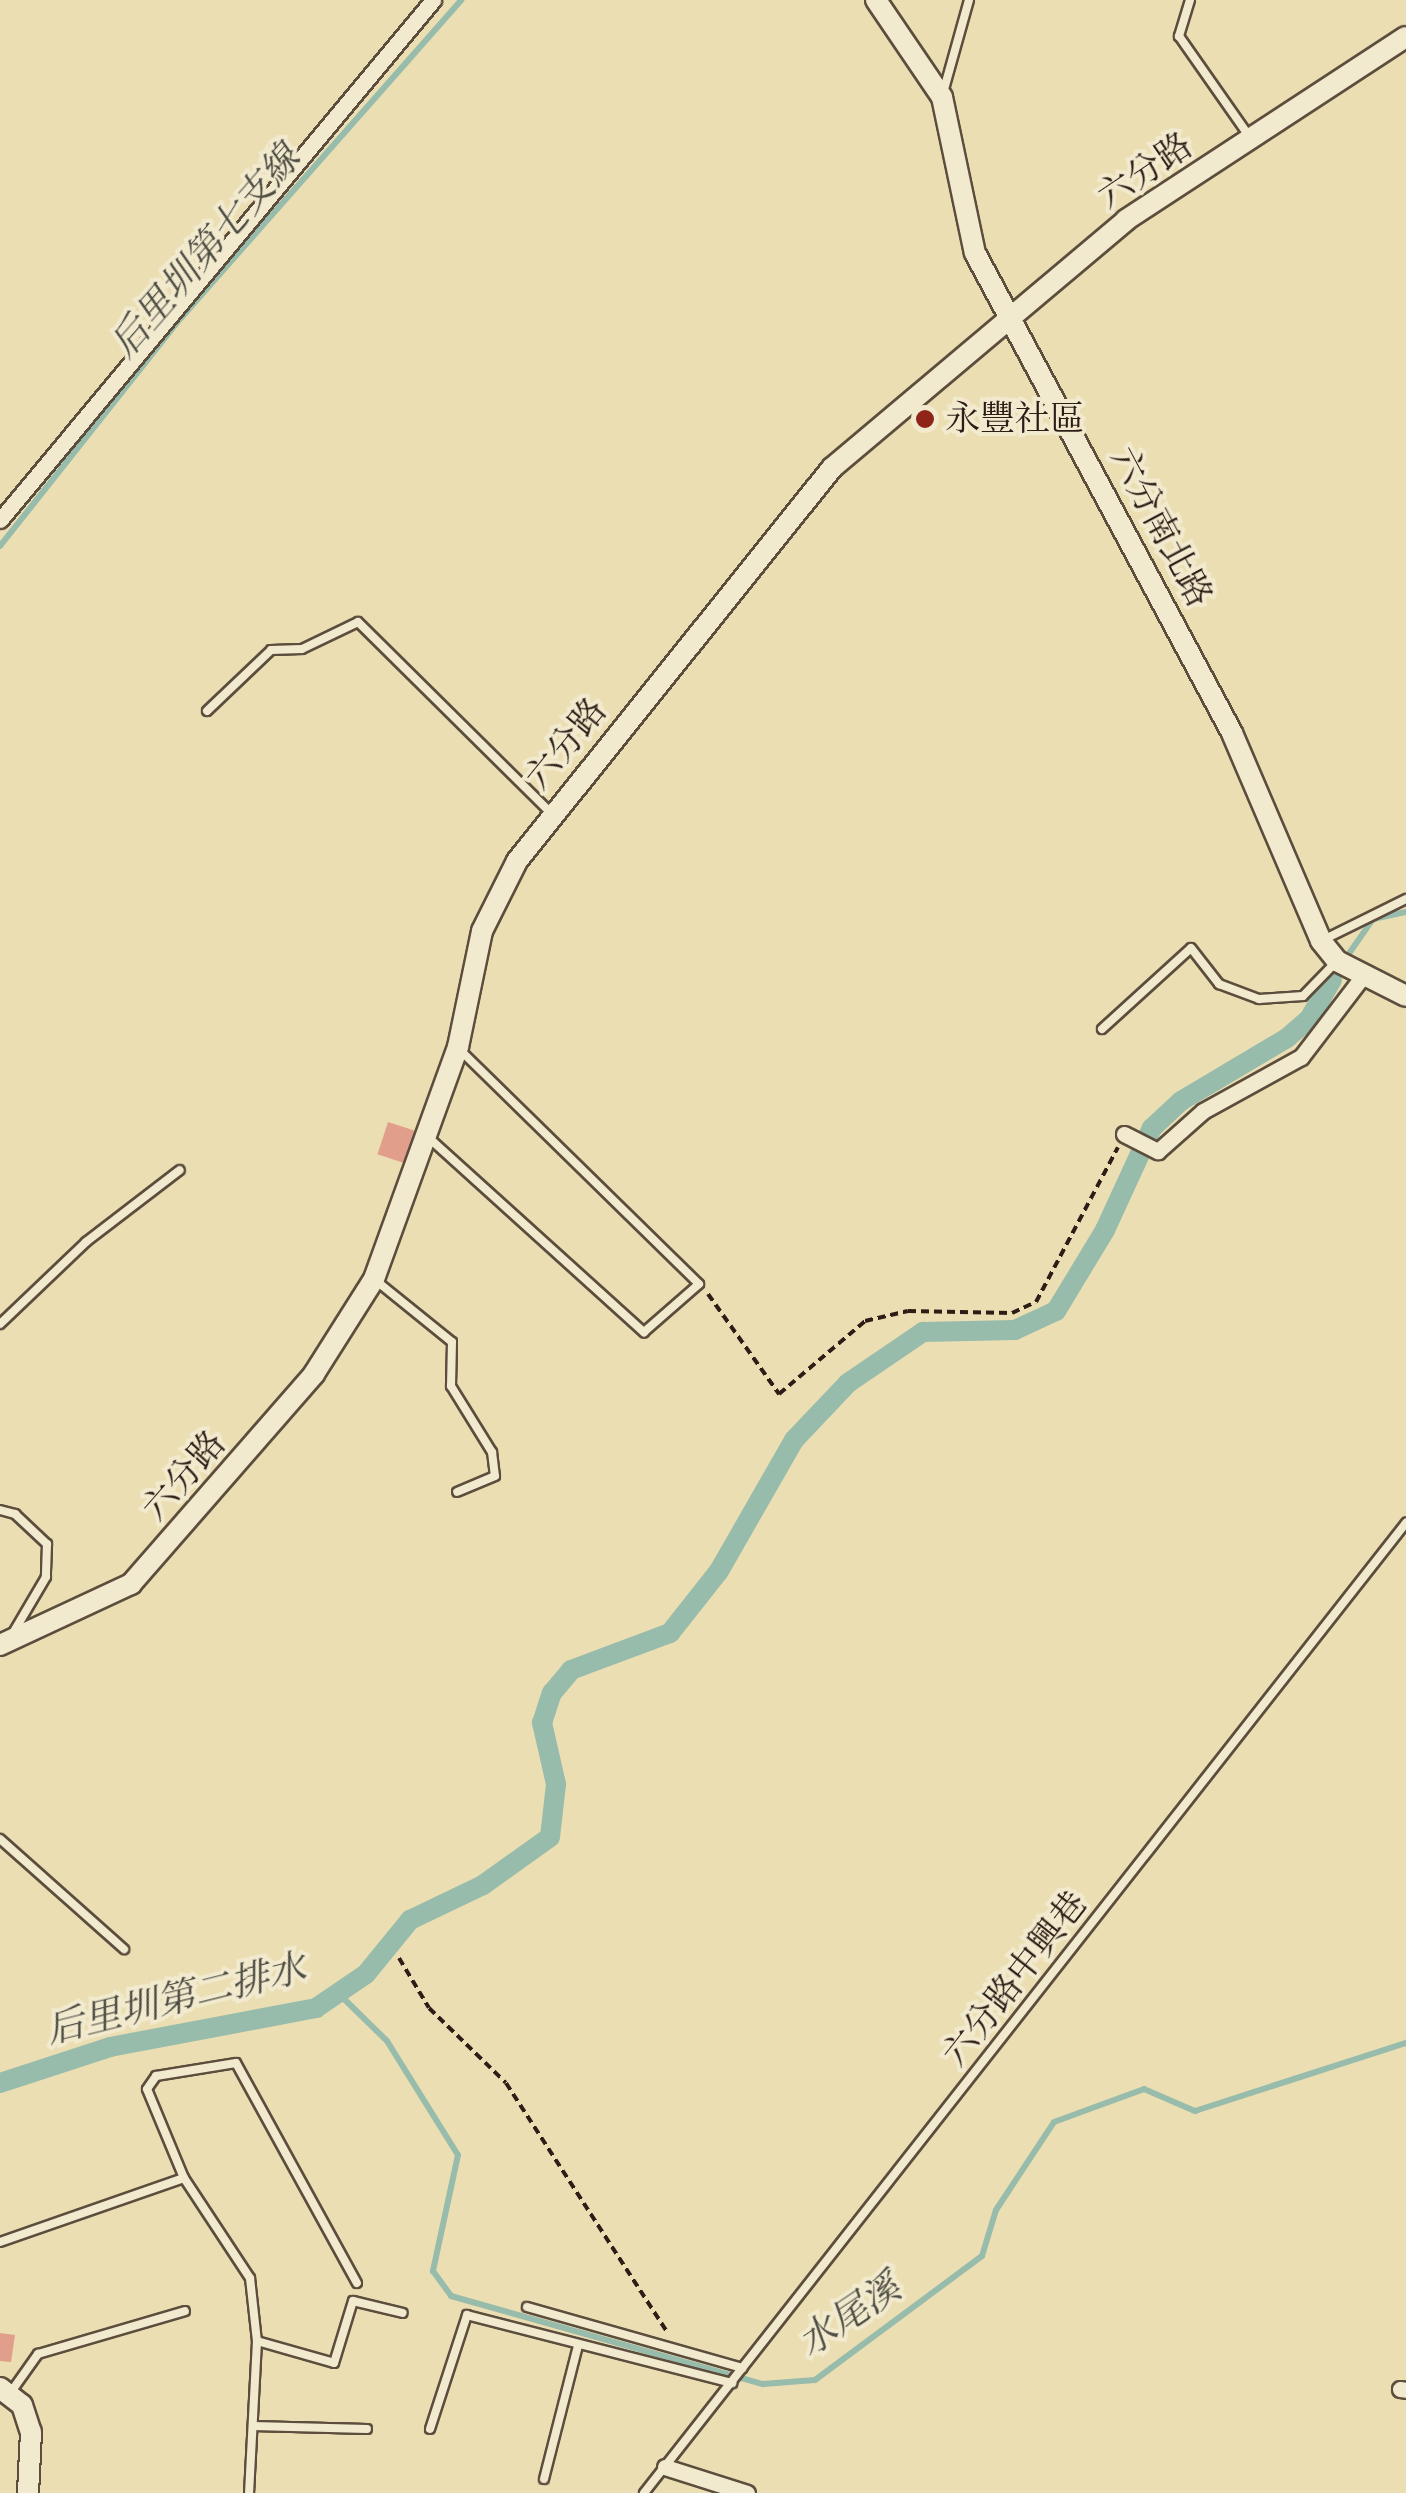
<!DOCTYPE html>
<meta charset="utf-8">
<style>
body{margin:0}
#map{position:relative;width:1406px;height:2493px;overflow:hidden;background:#ebdeb3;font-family:Cardo,"Noto Serif TC",serif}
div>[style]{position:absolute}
.stream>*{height:6px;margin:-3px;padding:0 3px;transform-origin:3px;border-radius:3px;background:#98bcab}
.canal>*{height:20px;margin:-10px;padding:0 10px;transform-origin:10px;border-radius:10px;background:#98bcab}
.building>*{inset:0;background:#e19e8b;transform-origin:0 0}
.path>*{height:4px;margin-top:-2px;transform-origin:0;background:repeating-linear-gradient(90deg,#2d1d16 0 8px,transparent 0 13px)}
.roads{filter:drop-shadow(2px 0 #5c4d3d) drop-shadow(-2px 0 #5c4d3d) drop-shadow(0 2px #5c4d3d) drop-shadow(0 -2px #5c4d3d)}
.service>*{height:8px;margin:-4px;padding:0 4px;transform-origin:4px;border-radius:4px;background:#f2eace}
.minor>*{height:15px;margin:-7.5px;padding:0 7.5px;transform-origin:7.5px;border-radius:7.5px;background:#f2eace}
.tertiary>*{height:20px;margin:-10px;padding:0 10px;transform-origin:10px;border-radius:10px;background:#f2eace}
.dots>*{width:28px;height:28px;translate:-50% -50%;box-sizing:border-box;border:5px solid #f2eace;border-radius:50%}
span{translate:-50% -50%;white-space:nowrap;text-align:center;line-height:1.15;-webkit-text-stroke:8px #f2eace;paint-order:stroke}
.street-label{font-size:35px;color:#2d1d16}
.poi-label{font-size:35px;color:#2d1d16}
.left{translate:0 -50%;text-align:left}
.water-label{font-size:38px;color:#4d4d43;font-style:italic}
</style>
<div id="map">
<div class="stream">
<i style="left:0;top:546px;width:291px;rotate:-51.6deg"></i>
<i style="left:181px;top:318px;width:424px;rotate:-48.6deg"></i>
<i style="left:1348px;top:955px;width:44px;rotate:-55.2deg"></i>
<i style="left:1373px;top:919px;width:34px;rotate:-12deg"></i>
<i style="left:339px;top:1994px;width:67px;rotate:44.4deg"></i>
<i style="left:387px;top:2041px;width:134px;rotate:58.1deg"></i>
<i style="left:458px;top:2155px;width:119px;rotate:102.2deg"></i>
<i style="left:433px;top:2271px;width:31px;rotate:54deg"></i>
<i style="left:451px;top:2296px;width:324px;rotate:15.8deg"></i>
<i style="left:763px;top:2384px;width:52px;rotate:-4.4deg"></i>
<i style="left:815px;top:2380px;width:208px;rotate:-36.6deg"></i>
<i style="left:982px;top:2256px;width:48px;rotate:-73.1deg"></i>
<i style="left:996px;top:2210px;width:105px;rotate:-56.6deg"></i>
<i style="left:1054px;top:2122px;width:96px;rotate:-20.1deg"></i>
<i style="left:1144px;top:2089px;width:56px;rotate:23.3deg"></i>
<i style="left:1195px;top:2111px;width:222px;rotate:-17.9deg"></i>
</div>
<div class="canal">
<i style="left:0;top:2083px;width:116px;rotate:-18.1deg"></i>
<i style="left:110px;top:2047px;width:210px;rotate:-10.7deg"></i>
<i style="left:316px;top:2008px;width:60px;rotate:-34.2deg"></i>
<i style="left:366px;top:1974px;width:70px;rotate:-50.8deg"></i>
<i style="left:410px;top:1920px;width:81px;rotate:-25.6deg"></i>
<i style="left:483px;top:1885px;width:82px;rotate:-35.6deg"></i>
<i style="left:550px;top:1837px;width:53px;rotate:-83.5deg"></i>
<i style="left:556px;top:1784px;width:63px;rotate:-102.9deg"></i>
<i style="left:542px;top:1723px;width:32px;rotate:-72deg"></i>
<i style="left:552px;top:1693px;width:30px;rotate:-50deg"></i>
<i style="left:571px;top:1670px;width:106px;rotate:-20.5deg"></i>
<i style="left:670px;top:1633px;width:79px;rotate:-51.7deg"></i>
<i style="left:719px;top:1571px;width:151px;rotate:-60.2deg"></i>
<i style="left:794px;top:1440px;width:79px;rotate:-46.5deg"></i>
<i style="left:848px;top:1383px;width:91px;rotate:-34.2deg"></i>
<i style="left:923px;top:1332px;width:92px;rotate:-1.2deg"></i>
<i style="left:1015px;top:1330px;width:45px;rotate:-24.9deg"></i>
<i style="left:1056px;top:1311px;width:95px;rotate:-58.8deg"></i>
<i style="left:1105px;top:1230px;width:112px;rotate:-65.3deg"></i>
<i style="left:1152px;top:1128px;width:40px;rotate:-43deg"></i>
<i style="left:1181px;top:1101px;width:123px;rotate:-30.7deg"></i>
<i style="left:1287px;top:1038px;width:29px;rotate:-41deg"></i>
<i style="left:1309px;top:1019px;width:45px;rotate:-59.5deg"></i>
</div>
<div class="building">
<i style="left:388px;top:1122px;width:35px;height:34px;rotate:18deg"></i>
<i style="clip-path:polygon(0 2333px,15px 2335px,11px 2362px,0 2361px)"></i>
</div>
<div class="path">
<i style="left:708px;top:1294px;width:123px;rotate:54.6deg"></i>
<i style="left:779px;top:1394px;width:113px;rotate:-40.3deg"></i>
<i style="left:865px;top:1321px;width:44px;rotate:-13.1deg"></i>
<i style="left:908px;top:1311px;width:104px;rotate:1.1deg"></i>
<i style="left:1012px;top:1313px;width:26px;rotate:-25deg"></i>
<i style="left:1036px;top:1302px;width:175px;rotate:-62.1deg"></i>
<i style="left:399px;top:1958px;width:58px;rotate:59deg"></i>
<i style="left:429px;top:2008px;width:107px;rotate:44.2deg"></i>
<i style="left:506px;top:2083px;width:298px;rotate:57.1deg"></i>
</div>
<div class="roads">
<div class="service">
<i style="left:1190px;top:0;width:38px;rotate:107deg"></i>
<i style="left:1179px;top:36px;width:122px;rotate:55deg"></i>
<i style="left:943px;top:93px;width:97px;rotate:-74.4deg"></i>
<i style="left:207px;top:711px;width:88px;rotate:-43.6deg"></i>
<i style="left:271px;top:650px;width:31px;rotate:-2deg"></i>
<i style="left:302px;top:649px;width:62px;rotate:-25.7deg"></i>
<i style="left:358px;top:622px;width:273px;rotate:44.7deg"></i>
<i style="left:1321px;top:941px;width:95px;rotate:-26.3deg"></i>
<i style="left:1102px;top:1029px;width:120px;rotate:-42.3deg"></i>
<i style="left:1191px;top:948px;width:46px;rotate:52.1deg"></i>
<i style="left:1219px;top:984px;width:43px;rotate:20.6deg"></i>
<i style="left:1259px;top:999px;width:44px;rotate:-3.9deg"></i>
<i style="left:1303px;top:996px;width:49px;rotate:-45.8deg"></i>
<i style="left:429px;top:1138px;width:290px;rotate:42.1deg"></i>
<i style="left:644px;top:1332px;width:73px;rotate:-41.1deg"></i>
<i style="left:699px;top:1284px;width:333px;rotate:-135.6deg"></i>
<i style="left:374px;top:1279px;width:100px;rotate:38.9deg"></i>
<i style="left:452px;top:1342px;width:44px;rotate:91.3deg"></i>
<i style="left:451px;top:1386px;width:78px;rotate:58.2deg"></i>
<i style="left:492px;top:1452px;width:24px;rotate:83deg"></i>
<i style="left:495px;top:1476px;width:41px;rotate:157.2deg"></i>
<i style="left:0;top:1324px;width:119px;rotate:-43.6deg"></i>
<i style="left:86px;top:1242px;width:118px;rotate:-37.5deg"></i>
<i style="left:0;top:1510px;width:16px;rotate:15deg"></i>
<i style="left:15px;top:1514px;width:44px;rotate:43.2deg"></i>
<i style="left:47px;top:1544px;width:33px;rotate:92deg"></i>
<i style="left:46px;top:1577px;width:65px;rotate:120.5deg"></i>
<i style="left:0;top:1839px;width:166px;rotate:41.6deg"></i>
<i style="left:184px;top:2178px;width:96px;rotate:-112.6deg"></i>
<i style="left:147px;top:2089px;width:16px;rotate:-55deg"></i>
<i style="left:156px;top:2076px;width:81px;rotate:-9.2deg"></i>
<i style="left:236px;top:2063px;width:251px;rotate:61.2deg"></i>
<i style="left:0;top:2242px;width:195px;rotate:-19.2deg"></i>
<i style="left:184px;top:2178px;width:120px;rotate:56.6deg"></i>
<i style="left:250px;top:2278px;width:63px;rotate:83.7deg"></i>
<i style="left:257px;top:2341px;width:152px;rotate:93deg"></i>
<i style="left:527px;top:2307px;width:224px;rotate:15.8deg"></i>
<i style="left:257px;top:2341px;width:80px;rotate:15.9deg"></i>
<i style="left:334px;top:2363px;width:65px;rotate:-73deg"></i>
<i style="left:353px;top:2301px;width:51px;rotate:13.5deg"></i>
<i style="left:11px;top:2392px;width:47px;rotate:-54.6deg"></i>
<i style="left:38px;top:2354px;width:153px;rotate:-16.3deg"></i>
<i style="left:253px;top:2426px;width:114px;rotate:1.5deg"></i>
<i style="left:430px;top:2429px;width:120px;rotate:-72deg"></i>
<i style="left:467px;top:2315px;width:274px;rotate:14.4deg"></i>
<i style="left:544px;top:2479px;width:137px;rotate:-75.7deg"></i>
<i style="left:644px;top:2493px;width:1234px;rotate:-51.85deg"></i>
</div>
<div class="minor">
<i style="left:0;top:520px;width:677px;rotate:-50.22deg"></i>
<i style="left:1124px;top:1134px;width:38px;rotate:27deg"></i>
<i style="left:1158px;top:1151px;width:60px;rotate:-41.6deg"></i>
<i style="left:1203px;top:1111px;width:112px;rotate:-28.9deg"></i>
<i style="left:1301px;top:1057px;width:102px;rotate:-52.6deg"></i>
<i style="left:1400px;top:2389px;width:6px;rotate:9deg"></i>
<i style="left:665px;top:2467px;width:86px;rotate:17.6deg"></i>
</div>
<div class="tertiary">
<i style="left:876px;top:0;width:117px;rotate:55.8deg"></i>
<i style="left:942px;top:97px;width:159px;rotate:78.1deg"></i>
<i style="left:975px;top:253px;width:544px;rotate:61.83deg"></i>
<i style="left:1232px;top:733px;width:226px;rotate:66.8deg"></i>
<i style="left:1321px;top:941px;width:26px;rotate:51deg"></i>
<i style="left:1337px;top:961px;width:77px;rotate:26.9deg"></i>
<i style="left:0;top:1645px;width:145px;rotate:-25deg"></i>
<i style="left:131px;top:1584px;width:279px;rotate:-48.9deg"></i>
<i style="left:314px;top:1374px;width:112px;rotate:-57.7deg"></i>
<i style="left:374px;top:1279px;width:247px;rotate:-70.1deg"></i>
<i style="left:458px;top:1047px;width:118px;rotate:-78.3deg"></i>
<i style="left:482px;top:931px;width:78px;rotate:-63.4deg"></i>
<i style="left:517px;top:861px;width:504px;rotate:-51.29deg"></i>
<i style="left:832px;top:468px;width:385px;rotate:-40.1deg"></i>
<i style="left:1126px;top:220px;width:334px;rotate:-33.2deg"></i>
<i style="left:0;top:2388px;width:28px;rotate:38deg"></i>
<i style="left:22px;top:2405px;width:28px;rotate:72deg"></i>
<i style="left:31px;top:2432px;width:61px;rotate:92.8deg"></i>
</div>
</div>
<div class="dots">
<i style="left:925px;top:419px;background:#8f2418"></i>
</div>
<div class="street-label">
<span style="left:1145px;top:171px;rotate:-34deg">六分路</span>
<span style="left:1161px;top:527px;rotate:62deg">六分南北路</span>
<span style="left:566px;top:744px;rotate:-51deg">六分路</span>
<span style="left:184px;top:1476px;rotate:-49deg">六分路</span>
<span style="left:1015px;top:1979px;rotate:-52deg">六分路中興巷</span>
</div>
<div class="poi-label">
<span class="left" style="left:945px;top:419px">永豐社區</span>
</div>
<div class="water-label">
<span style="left:206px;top:252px;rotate:-49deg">后里圳第七支線</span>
<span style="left:176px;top:2000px;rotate:-14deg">后里圳第二排水</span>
<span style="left:850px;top:2316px;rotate:-34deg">水尾溪</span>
</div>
</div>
